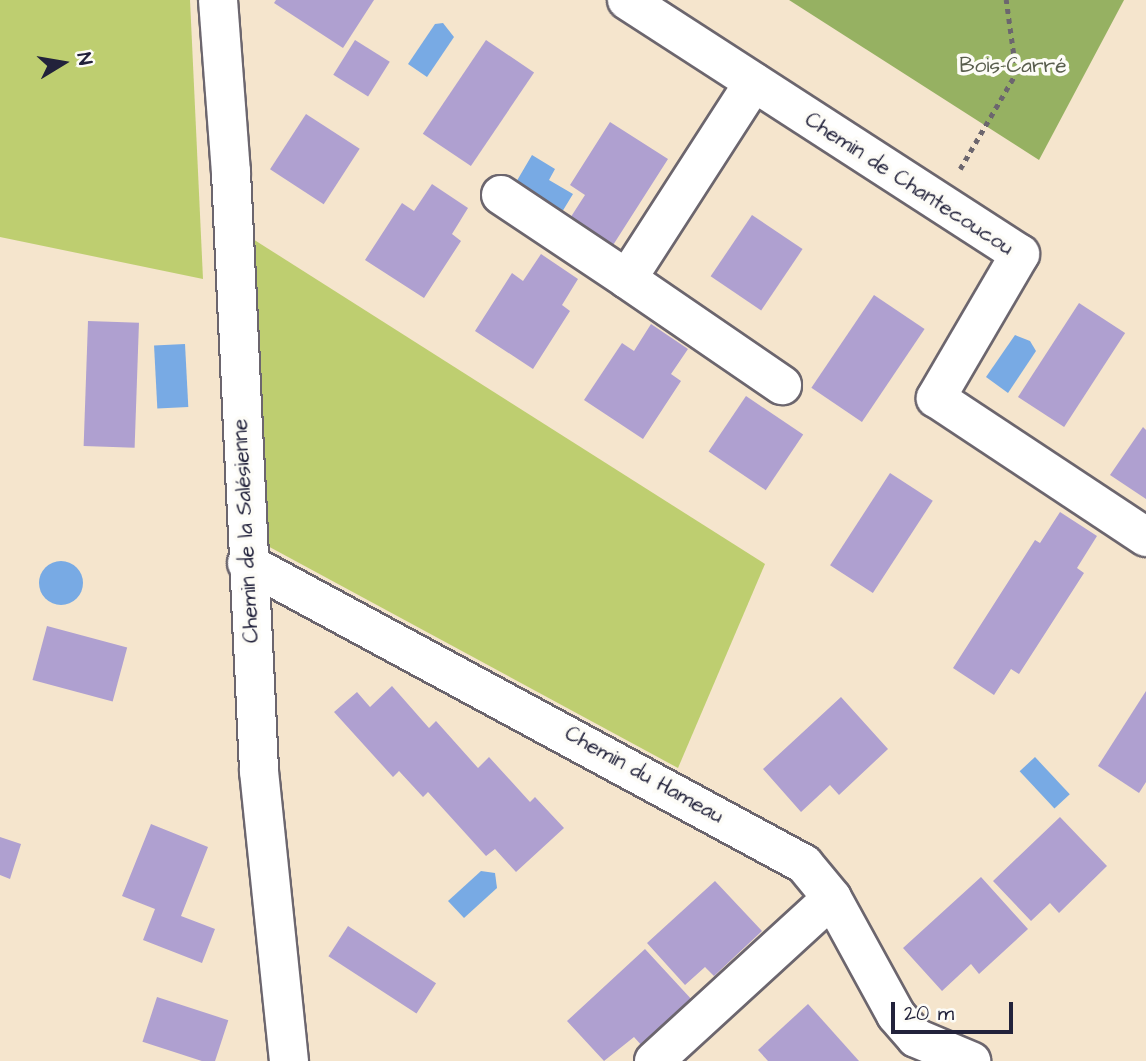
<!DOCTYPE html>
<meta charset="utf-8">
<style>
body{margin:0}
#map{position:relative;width:1146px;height:1061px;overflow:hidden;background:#f5e5cd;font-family:"Architects Daughter",sans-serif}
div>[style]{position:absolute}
.green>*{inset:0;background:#bece70}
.forest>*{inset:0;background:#96b162}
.water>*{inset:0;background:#78aae4;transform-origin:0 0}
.round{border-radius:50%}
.building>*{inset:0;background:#afa0d0;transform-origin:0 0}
.path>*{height:4.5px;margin-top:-2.25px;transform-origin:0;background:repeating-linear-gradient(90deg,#6c666e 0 5px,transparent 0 10px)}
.roads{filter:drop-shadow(2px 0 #6c666e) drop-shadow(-2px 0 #6c666e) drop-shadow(0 2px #6c666e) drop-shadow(0 -2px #6c666e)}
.minor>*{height:38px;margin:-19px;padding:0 19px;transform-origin:19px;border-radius:19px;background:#fff}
span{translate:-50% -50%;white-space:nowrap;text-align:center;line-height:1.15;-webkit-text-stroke:7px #fdfcf7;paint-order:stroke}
.park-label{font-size:21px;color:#595e4e}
.street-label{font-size:21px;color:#22223b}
.north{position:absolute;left:28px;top:28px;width:70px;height:70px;-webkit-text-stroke:5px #fdfcf7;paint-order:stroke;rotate:79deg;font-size:19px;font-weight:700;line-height:28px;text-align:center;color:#22223b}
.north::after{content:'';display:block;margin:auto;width:24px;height:32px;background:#22223b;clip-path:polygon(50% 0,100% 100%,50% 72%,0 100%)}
.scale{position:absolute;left:891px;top:1002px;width:122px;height:32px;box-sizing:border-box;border:4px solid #22223b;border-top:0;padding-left:9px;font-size:21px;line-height:24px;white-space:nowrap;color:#22223b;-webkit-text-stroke:5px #fdfcf7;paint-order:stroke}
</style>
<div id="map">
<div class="green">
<i style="clip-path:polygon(0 0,190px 0,203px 279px,0 237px)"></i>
<i style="clip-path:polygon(245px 234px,765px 564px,678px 768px,264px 544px)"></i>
</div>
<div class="forest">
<i style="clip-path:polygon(789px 0,1124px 0,1039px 160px)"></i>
</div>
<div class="water">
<i style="clip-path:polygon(443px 23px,454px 37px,427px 77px,408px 64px,435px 24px)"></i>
<i style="clip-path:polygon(532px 155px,555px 169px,549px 180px,573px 194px,562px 212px,515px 184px)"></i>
<i style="clip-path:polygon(1015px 335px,1030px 341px,1036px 351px,1008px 393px,986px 377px)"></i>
<i style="left:185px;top:344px;width:63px;height:31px;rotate:87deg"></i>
<i class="round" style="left:39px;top:561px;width:44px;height:44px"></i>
<i style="left:1035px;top:757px;width:51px;height:21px;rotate:47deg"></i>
<i style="clip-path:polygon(481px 871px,495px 873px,497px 888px,464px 918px,448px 901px)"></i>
</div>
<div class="building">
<i style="clip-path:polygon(276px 0,374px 0,343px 48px,274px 3px)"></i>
<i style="left:355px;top:40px;width:41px;height:41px;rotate:32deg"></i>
<i style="left:486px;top:40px;width:58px;height:113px;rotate:34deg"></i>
<i style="left:306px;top:114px;width:64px;height:66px;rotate:33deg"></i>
<i style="clip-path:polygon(610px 122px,668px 159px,608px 253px,565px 226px,585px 195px,570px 185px)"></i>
<i style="clip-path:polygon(432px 184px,468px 208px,452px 234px,461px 241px,424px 298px,365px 260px,402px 203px,414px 211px)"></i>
<i style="left:752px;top:215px;width:61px;height:74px;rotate:34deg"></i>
<i style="clip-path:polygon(541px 254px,578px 279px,562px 305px,570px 311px,533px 369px,475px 331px,512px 273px,523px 281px)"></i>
<i style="left:874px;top:295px;width:61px;height:112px;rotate:34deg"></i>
<i style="left:1079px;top:303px;width:55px;height:112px;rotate:33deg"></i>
<i style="left:88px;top:321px;width:51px;height:125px;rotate:2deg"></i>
<i style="clip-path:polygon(651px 324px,688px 349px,671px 374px,681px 381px,643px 439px,584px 400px,622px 343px,634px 351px)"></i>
<i style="left:746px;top:396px;width:69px;height:67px;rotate:34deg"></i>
<i style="clip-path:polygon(1143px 427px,1146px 430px,1146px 499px,1110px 475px)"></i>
<i style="left:890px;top:473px;width:51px;height:110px;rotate:33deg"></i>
<i style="clip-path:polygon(1060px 512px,1097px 536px,1077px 568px,1084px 573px,1019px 674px,1011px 669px,994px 695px,953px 668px,1035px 540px,1040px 543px)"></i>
<i style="left:47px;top:626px;width:83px;height:56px;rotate:15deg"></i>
<i style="clip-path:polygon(392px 686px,429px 728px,436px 721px,478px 768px,489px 757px,530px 802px,535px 797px,564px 828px,516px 872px,495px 849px,486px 856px,428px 792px,423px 797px,399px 771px,393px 777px,334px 712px,357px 692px,370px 707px)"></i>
<i style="clip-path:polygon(1146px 691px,1146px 782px,1139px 793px,1098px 766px)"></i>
<i style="clip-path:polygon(841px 697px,888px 749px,839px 795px,830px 785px,801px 812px,763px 769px)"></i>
<i style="clip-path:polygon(1060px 817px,1107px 866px,1059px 913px,1050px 903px,1031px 921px,993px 881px)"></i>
<i style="clip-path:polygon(151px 824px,208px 847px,181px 916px,215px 929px,202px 963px,143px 940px,155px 909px,122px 896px)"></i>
<i style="clip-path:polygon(0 837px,21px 844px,10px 879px,0 875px)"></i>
<i style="clip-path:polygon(981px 877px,1028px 929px,979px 974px,971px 964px,942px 991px,903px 948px)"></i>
<i style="clip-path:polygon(715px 881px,762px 931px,714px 976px,705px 967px,685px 985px,647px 943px)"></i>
<i style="left:348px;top:926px;width:105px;height:36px;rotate:33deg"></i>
<i style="clip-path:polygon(645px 949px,693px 1001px,643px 1047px,634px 1037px,604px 1061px,567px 1021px)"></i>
<i style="left:157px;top:997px;width:75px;height:47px;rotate:18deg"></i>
<i style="clip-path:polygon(808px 1004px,859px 1061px,768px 1061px,758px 1050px)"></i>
</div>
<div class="path">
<i style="left:960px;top:169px;width:111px;rotate:-59.7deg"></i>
<i style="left:1016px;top:73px;width:74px;rotate:-97.8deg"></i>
</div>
<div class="roads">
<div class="minor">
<i style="left:218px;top:0;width:172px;rotate:85.7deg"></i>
<i style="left:231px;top:172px;width:600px;rotate:87.32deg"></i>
<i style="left:259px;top:771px;width:292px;rotate:84.1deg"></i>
<i style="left:627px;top:0;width:468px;rotate:32.9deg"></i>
<i style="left:1020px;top:254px;width:167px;rotate:120.3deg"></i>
<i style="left:936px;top:398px;width:252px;rotate:33.5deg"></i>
<i style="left:501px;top:195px;width:151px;rotate:33.7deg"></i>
<i style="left:627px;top:279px;width:234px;rotate:-57.2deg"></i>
<i style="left:627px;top:279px;width:188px;rotate:34.4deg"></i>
<i style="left:247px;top:563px;width:633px;rotate:28.39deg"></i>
<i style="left:804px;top:864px;width:44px;rotate:50.5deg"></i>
<i style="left:832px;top:898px;width:133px;rotate:61.3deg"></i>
<i style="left:896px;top:1015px;width:30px;rotate:49deg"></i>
<i style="left:916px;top:1038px;width:60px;rotate:22.7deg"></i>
<i style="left:654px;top:1061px;width:241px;rotate:-42.5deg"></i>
</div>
</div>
<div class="park-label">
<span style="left:1013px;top:66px">Bois-Carré</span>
</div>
<div class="street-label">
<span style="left:909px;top:184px;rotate:33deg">Chemin de Chantecoucou</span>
<span style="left:246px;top:531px;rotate:-93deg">Chemin de la Salésienne</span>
<span style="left:644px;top:775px;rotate:29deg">Chemin du Hameau</span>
</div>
<div class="north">N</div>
<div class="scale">20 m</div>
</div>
